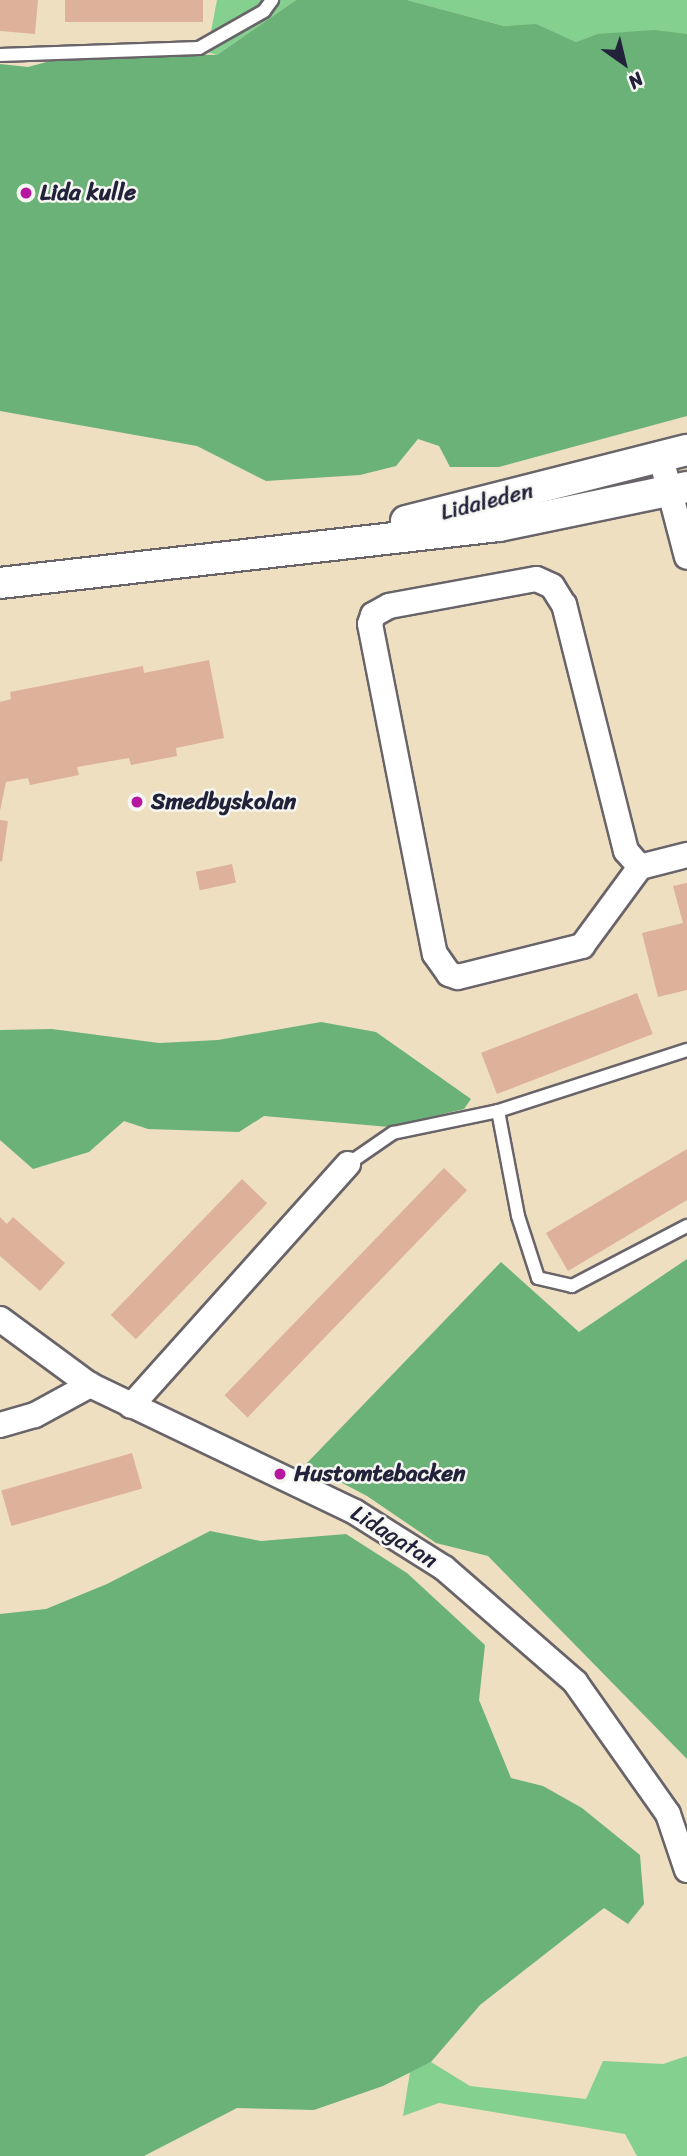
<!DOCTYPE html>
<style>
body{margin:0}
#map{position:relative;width:687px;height:2156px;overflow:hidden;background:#eedfc0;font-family:Sriracha,sans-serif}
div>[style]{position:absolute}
.green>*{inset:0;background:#84d08e}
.forest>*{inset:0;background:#6bb279}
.building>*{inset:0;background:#deb19b;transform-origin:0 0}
.roads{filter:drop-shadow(2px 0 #69646a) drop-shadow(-2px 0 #69646a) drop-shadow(0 2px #69646a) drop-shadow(0 -2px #69646a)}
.service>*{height:12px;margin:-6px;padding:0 6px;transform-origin:6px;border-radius:6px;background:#fff}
.minor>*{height:24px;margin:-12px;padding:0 12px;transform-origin:12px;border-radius:12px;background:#fff}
.tertiary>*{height:30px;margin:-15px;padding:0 15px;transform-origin:15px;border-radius:15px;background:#fff}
.dots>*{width:19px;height:19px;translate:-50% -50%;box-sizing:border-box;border:4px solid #f6f6f2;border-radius:50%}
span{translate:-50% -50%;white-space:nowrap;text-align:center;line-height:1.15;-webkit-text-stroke:5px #f6f6f2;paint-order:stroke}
.poi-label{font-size:23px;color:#22223b;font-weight:700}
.left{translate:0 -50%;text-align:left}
.street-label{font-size:23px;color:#22223b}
.north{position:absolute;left:589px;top:28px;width:70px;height:70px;-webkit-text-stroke:5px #f6f6f2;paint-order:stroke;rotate:146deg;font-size:19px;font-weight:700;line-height:28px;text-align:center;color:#22223b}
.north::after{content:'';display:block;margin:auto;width:24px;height:32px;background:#22223b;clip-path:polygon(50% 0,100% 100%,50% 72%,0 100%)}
</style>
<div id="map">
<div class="green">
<i style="clip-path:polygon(217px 0,296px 0,217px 55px,207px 52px)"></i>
<i style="clip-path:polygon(407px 0,687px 0,687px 34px,597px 34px,576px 42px,536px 25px,504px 26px)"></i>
<i style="clip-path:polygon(687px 2056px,687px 2156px,637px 2156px,625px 2134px,439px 2103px,403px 2116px,410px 2072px,431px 2062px,470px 2086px,586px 2099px,603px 2061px,663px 2064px)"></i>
</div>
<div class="forest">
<i style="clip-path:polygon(296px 0,407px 0,504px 26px,536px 24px,576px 42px,597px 34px,654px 30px,687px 34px,687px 416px,499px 467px,450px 467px,439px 446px,418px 439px,396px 466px,360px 475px,266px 481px,197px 446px,0 411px,0 64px,28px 67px,84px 52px,217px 55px)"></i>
<i style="clip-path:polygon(321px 1022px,376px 1032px,471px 1099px,464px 1109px,389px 1127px,264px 1116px,239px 1132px,148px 1129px,124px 1121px,89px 1152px,33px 1169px,0 1140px,0 1030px,52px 1029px,159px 1043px,218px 1040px)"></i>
<i style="clip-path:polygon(687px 1259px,687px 1759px,488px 1556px,436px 1543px,367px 1496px,306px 1464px,501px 1262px,579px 1332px)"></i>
<i style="clip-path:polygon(210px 1531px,261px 1541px,346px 1534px,407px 1573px,485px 1645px,479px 1700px,511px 1778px,543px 1786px,582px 1808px,640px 1855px,644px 1904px,628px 1924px,604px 1908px,480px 2005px,431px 2062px,383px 2086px,314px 2110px,237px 2108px,144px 2156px,0 2156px,0 1614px,46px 1609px,107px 1584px)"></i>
</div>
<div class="building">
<i style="clip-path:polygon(0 0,38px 0,35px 34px,0 31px)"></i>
<i style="left:65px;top:0;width:138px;height:22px"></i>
<i style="clip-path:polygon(209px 660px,224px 738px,176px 748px,177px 756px,131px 765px,129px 758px,77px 767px,79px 775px,30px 785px,28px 778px,6px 782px,0 811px,0 702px,11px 699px,10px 692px,143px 666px,144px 673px)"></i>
<i style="clip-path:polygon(0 820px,8px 821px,2px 862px,0 861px)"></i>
<i style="left:232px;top:864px;width:19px;height:37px;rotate:78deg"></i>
<i style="clip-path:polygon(687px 883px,687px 990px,658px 997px,642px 933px,683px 923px,673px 886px)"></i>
<i style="left:637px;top:993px;width:44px;height:167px;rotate:69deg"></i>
<i style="clip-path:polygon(687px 1149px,687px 1200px,568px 1271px,546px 1233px)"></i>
<i style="left:444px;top:1168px;width:32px;height:316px;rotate:44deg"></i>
<i style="left:242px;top:1179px;width:35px;height:189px;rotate:44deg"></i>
<i style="clip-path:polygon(0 1217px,7px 1224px,13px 1217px,65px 1263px,40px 1291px,0 1256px)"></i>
<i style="left:132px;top:1453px;width:37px;height:136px;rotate:74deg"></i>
</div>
<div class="roads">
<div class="service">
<i style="left:0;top:55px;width:199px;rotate:-2deg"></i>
<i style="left:199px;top:48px;width:75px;rotate:-29.6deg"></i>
<i style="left:264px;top:11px;width:14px;rotate:-54deg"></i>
<i style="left:498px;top:1111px;width:107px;rotate:79.2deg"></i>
<i style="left:518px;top:1216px;width:65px;rotate:72.1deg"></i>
<i style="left:538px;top:1278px;width:35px;rotate:13deg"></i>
<i style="left:572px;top:1286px;width:130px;rotate:-27.6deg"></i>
<i style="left:348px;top:1164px;width:55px;rotate:-34.6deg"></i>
<i style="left:393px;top:1133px;width:107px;rotate:-11.8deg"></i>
<i style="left:498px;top:1111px;width:199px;rotate:-17.9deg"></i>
</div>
<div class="minor">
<i style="left:661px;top:458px;width:102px;rotate:75.3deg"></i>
<i style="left:640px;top:867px;width:21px;rotate:-131deg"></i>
<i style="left:626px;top:851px;width:254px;rotate:-104.1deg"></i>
<i style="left:564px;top:605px;width:22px;rotate:-122deg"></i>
<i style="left:552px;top:586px;width:17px;rotate:-156deg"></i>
<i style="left:536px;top:579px;width:149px;rotate:169.6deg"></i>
<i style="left:389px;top:606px;width:18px;rotate:151deg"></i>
<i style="left:373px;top:615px;width:9px;rotate:108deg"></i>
<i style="left:370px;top:624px;width:336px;rotate:78.9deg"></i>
<i style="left:435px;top:954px;width:24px;rotate:55deg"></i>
<i style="left:449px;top:974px;width:9px;rotate:18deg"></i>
<i style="left:458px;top:977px;width:128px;rotate:-14deg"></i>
<i style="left:582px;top:946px;width:98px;rotate:-53.7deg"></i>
<i style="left:640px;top:867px;width:49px;rotate:-14.3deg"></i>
<i style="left:0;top:1319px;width:112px;rotate:36.3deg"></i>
<i style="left:90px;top:1385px;width:294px;rotate:25.6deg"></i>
<i style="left:355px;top:1512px;width:105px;rotate:32.2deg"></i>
<i style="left:444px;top:1568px;width:174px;rotate:41deg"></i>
<i style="left:575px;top:1682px;width:161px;rotate:54.8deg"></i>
<i style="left:668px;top:1814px;width:59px;rotate:71.3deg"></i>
<i style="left:131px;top:1406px;width:325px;rotate:-48.1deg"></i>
<i style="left:0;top:1425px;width:36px;rotate:-16deg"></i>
<i style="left:35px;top:1415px;width:63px;rotate:-28.6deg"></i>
</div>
<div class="tertiary">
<i style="left:406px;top:521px;width:290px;rotate:-14.2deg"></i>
<i style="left:0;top:583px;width:502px;rotate:-6.52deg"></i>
<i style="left:499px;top:526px;width:192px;rotate:-11.7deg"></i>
</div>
</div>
<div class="dots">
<i style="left:26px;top:193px;background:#b5179e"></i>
<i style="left:137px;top:802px;background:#b5179e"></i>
<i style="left:280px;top:1474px;background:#b5179e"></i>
</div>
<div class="poi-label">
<span class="left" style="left:40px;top:193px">Lida kulle</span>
<span class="left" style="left:151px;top:802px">Smedbyskolan</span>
<span class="left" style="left:294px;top:1474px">Hustomtebacken</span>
</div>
<div class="street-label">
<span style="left:487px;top:502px;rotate:-14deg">Lidaleden</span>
<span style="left:394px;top:1537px;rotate:32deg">Lidagatan</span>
</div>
<div class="north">N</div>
</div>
